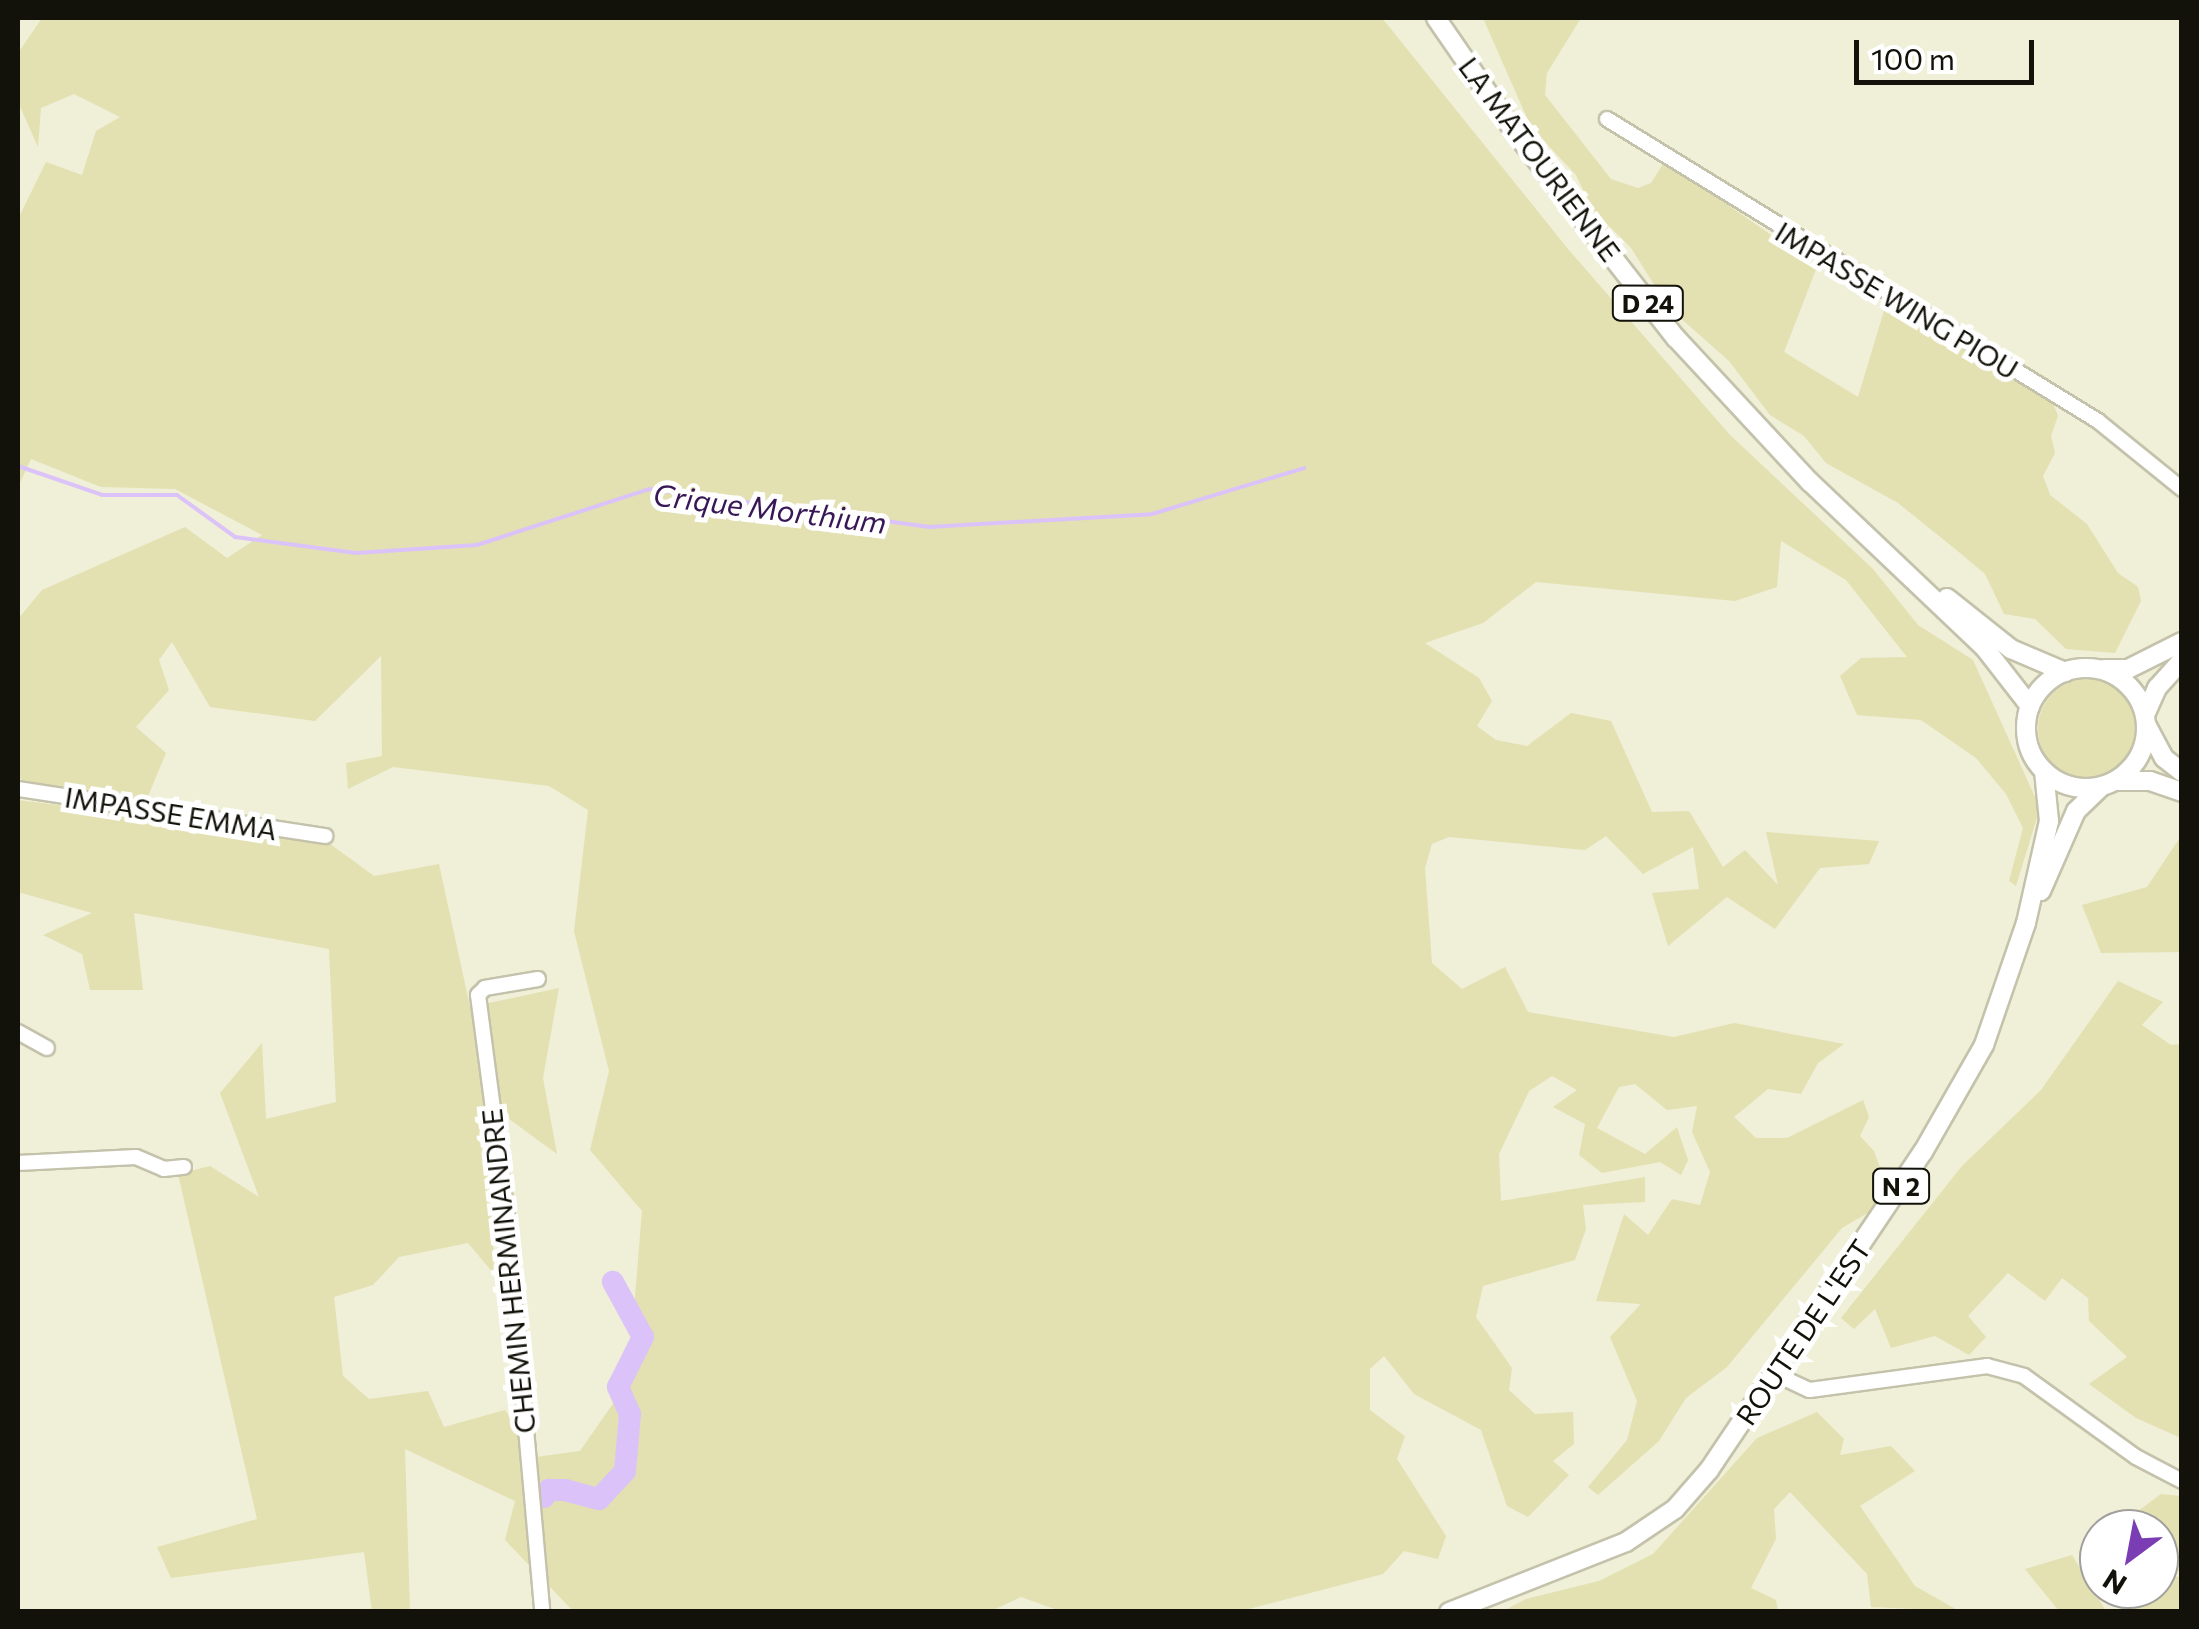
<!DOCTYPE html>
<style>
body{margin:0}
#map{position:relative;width:2199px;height:1629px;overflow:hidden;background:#f0efd7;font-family:Commissioner,sans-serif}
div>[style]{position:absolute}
.green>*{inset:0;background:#e3e0b2}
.round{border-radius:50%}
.stream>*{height:4px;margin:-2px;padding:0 2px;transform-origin:2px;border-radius:2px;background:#dbc3fa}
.river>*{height:22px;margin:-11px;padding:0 11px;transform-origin:11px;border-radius:11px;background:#dbc3fa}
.roads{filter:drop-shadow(2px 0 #c4c2ab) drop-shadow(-2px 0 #c4c2ab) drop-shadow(0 2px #c4c2ab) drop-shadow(0 -2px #c4c2ab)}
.minor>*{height:14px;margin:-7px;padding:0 7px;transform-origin:7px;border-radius:7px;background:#fff}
.major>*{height:18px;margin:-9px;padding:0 9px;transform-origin:9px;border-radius:9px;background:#fff}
.major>.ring{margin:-9px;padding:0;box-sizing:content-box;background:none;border:18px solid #fff;border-radius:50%}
span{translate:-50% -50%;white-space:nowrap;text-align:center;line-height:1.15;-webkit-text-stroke:10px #fff;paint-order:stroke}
.shield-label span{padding:2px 8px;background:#fff;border:2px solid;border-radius:8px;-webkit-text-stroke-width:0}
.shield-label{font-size:25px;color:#13120a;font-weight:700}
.street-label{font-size:28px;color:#13120a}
.water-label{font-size:30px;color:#381756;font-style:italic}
.frame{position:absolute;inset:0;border:20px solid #13120a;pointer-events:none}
.north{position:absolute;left:2079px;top:1509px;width:100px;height:100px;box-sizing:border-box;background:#fff;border:2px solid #a1a09d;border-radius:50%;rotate:212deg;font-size:28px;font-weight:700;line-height:40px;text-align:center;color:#13120a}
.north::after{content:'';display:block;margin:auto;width:35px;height:45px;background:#7b3db3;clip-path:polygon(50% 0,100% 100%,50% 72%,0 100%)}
.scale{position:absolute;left:1854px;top:40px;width:180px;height:45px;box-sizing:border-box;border:5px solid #13120a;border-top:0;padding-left:12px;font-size:30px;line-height:35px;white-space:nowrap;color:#13120a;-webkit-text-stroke:8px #fff;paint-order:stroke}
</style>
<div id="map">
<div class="green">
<i style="clip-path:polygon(42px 18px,1382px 18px,1568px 249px,1730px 435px,1873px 569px,1918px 625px,1973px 660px,2040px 808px,2016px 886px,2009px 881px,2023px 828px,2006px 794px,1976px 758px,1921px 720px,1857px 715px,1840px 676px,1861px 658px,1907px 657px,1846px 580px,1781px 541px,1777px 587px,1735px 601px,1536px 582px,1483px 623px,1425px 643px,1479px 678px,1492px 701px,1477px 726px,1496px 740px,1527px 746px,1571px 713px,1611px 721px,1652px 812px,1689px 811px,1723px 867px,1745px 850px,1778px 885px,1766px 832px,1879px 841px,1869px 864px,1820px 868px,1775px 929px,1727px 897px,1668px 946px,1652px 893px,1699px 889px,1693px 847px,1643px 874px,1606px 836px,1585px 850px,1449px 837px,1432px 844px,1425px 868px,1432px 963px,1462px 989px,1505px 967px,1528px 1012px,1674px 1037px,1734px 1023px,1844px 1044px,1818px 1063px,1801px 1094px,1768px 1089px,1734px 1117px,1756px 1138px,1787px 1138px,1863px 1100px,1869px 1117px,1860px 1136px,1874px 1151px,1886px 1185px,1871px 1211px,1842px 1228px,1727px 1367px,1686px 1398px,1659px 1441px,1598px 1495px,1588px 1487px,1627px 1440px,1637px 1401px,1610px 1337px,1641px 1304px,1596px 1301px,1624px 1214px,1648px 1235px,1672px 1199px,1700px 1205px,1710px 1172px,1692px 1132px,1697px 1106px,1667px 1110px,1635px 1084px,1619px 1087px,1597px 1128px,1645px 1154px,1677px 1127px,1688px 1160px,1681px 1175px,1660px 1162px,1602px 1173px,1579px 1155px,1585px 1124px,1553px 1107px,1577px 1090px,1552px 1076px,1529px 1091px,1499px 1154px,1501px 1201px,1645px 1177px,1645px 1202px,1583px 1205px,1586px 1229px,1575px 1260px,1483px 1286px,1476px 1317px,1512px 1368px,1509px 1390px,1535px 1414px,1573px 1412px,1574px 1444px,1553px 1461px,1569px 1475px,1528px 1517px,1507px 1506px,1481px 1430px,1414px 1394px,1384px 1356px,1370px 1369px,1370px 1410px,1405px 1436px,1397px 1459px,1446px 1536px,1438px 1559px,1404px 1551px,1383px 1574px,1241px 1611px,1060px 1611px,1021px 1597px,989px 1612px,573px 1611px,505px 1540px,515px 1501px,405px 1449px,410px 1611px,372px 1612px,364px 1552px,171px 1578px,157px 1547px,257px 1519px,178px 1174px,210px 1166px,259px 1197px,220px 1093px,262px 1043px,266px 1119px,336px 1102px,329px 949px,134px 913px,143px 990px,90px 990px,82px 954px,43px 935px,92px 913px,18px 892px,18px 800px,322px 838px,374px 876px,439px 864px,470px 1007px,559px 988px,543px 1078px,557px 1154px,509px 1119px,490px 1141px,494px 1274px,468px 1243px,399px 1257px,373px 1285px,334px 1297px,343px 1376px,369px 1399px,428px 1391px,444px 1427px,505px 1410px,536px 1457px,580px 1451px,628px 1382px,642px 1211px,590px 1150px,609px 1071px,574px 931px,588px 810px,549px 786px,393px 767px,348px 789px,346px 763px,382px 756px,381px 656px,315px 721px,210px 707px,172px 642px,159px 660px,169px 690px,136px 727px,166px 753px,146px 801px,38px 787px,18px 778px,18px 619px,42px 590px,185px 527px,227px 558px,262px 535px,175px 489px,101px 487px,31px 459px,18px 487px,18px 219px,46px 162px,82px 175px,96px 131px,120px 117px,74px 94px,41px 108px,38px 147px,18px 102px,18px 53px)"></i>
<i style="clip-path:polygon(1483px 18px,1581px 18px,1547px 73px,1545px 95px,1611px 179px,1638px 188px,1651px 183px,1665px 161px,1817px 267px,1784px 352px,1858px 397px,1886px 304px,2052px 401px,2058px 416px,2051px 436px,2055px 453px,2043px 476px,2050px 495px,2087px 524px,2118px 573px,2138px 587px,2141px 601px,2115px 653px,2066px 649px,2035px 619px,2004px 614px,1985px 574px,1954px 548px,1898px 503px,1826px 463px,1804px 436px,1770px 415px,1729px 361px,1669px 308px,1631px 248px,1592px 209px,1576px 175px,1531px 127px)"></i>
<i class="round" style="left:2038px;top:679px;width:100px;height:100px"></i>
<i style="clip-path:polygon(2181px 836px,2181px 952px,2101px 953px,2082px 905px,2147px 887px)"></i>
<i style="clip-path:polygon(2118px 981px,2163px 1002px,2142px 1025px,2171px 1045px,2181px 1044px,2181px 1438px,2136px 1418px,2089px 1384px,2127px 1357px,2089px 1321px,2088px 1298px,2062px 1278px,2045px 1301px,2008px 1273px,1968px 1316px,1986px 1337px,1969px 1355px,1935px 1336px,1891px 1348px,1875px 1309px,1854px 1329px,1841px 1318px,1962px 1166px,2041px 1090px)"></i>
<i style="clip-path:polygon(1817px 1412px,1844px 1439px,1840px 1455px,1891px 1446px,1915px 1471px,1860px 1506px,1915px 1586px,1959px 1611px,1871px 1607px,1867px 1574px,1790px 1492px,1774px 1509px,1776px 1539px,1751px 1588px,1776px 1600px,1778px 1611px,1503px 1611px,1526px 1599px,1599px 1581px,1653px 1554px,1757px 1438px)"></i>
<i style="clip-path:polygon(2161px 1494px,2181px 1496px,2181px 1569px,2172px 1575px,2181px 1578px,2181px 1611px,2111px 1611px,2144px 1602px,2138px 1589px,2159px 1589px,2159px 1529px,2114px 1529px)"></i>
<i style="clip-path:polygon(2072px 1555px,2106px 1611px,2059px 1611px,2025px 1569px)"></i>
</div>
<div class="stream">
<i style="left:18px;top:466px;width:89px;rotate:19deg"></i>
<i style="left:102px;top:495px;width:75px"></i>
<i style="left:177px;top:495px;width:72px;rotate:35.9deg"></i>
<i style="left:235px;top:537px;width:122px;rotate:7.5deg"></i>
<i style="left:356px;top:553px;width:121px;rotate:-3.8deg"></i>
<i style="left:477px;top:545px;width:181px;rotate:-18deg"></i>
<i style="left:649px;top:489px;width:283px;rotate:7.7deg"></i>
<i style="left:929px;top:527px;width:223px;rotate:-3.3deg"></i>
<i style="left:1152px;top:514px;width:159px;rotate:-16.8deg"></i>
</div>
<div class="river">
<i style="left:544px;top:1497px;width:9px;rotate:-54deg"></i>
<i style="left:549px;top:1490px;width:16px"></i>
<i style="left:565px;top:1490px;width:35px;rotate:15deg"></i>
<i style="left:599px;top:1499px;width:38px;rotate:-47deg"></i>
<i style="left:625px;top:1471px;width:57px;rotate:-85deg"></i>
<i style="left:630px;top:1414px;width:30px;rotate:-114deg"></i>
<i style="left:618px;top:1387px;width:56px;rotate:-63.4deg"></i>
<i style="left:643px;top:1337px;width:63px;rotate:-118.6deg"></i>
</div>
<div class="roads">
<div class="minor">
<i style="left:1607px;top:119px;width:576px;rotate:31.59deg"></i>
<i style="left:2098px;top:421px;width:108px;rotate:39deg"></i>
<i style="left:18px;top:789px;width:311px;rotate:8.7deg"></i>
<i style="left:538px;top:979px;width:54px;rotate:170.4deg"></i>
<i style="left:485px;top:988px;width:10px;rotate:135deg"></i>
<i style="left:478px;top:995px;width:223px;rotate:82.5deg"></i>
<i style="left:507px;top:1216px;width:398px;rotate:84.9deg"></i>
<i style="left:18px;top:1032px;width:33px;rotate:29deg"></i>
<i style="left:18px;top:1163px;width:118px;rotate:-2.9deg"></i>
<i style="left:136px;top:1157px;width:30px;rotate:23deg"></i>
<i style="left:164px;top:1169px;width:20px;rotate:-6deg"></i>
<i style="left:1775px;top:1374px;width:38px;rotate:25deg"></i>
<i style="left:1810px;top:1390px;width:179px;rotate:-7.7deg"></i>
<i style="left:1987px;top:1366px;width:38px;rotate:15deg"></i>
<i style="left:2024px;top:1376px;width:138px;rotate:35.9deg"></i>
<i style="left:2136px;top:1457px;width:52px;rotate:27.6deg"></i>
</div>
<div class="major">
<i style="left:1436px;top:18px;width:137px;rotate:55.4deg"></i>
<i style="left:1514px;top:131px;width:263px;rotate:52deg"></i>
<i style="left:1676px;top:338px;width:197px;rotate:47.1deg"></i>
<i style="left:1810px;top:482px;width:240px;rotate:43.5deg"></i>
<i style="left:1984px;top:647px;width:75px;rotate:52.1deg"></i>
<i style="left:1947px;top:598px;width:82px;rotate:38.6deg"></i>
<i style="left:2011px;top:649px;width:59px;rotate:23.1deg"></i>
<i class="ring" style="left:2026px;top:668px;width:102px;height:102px"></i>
<i style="left:2104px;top:669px;width:24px"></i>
<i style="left:2128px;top:669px;width:60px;rotate:-26.6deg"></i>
<i style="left:2145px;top:715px;width:30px;rotate:-66deg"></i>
<i style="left:2157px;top:688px;width:38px;rotate:-48deg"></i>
<i style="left:2147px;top:726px;width:36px;rotate:62deg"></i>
<i style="left:2164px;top:758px;width:23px;rotate:38deg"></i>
<i style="left:2116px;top:781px;width:34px"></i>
<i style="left:2150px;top:781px;width:34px;rotate:19deg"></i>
<i style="left:2041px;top:891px;width:87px;rotate:-66.4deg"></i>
<i style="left:2076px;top:811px;width:35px;rotate:-44deg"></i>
<i style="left:1449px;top:1612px;width:190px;rotate:-21.6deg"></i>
<i style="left:1626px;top:1542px;width:59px;rotate:-34deg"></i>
<i style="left:1675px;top:1509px;width:52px;rotate:-48.9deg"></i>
<i style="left:1709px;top:1470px;width:383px;rotate:-56.1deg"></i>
<i style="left:1923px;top:1152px;width:123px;rotate:-60.3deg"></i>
<i style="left:1984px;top:1045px;width:129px;rotate:-71deg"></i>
<i style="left:2026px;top:923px;width:105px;rotate:-77.3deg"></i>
<i style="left:2049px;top:821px;width:50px;rotate:-95.7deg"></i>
</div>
</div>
<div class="shield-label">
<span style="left:1648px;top:303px">D 24</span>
<span style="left:1901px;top:1186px">N 2</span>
</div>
<div class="street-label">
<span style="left:1540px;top:159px;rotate:53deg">LA MATOURIENNE</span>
<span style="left:1897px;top:300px;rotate:31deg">IMPASSE WING PIOU</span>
<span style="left:171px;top:813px;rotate:9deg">IMPASSE EMMA</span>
<span style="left:508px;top:1271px;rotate:-96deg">CHEMIN HERMINANDRE</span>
<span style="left:1803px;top:1332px;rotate:-56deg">ROUTE DE L'EST</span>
</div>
<div class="water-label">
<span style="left:770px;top:508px;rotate:7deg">Crique Morthium</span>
</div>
<div class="frame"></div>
<div class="north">N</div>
<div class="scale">100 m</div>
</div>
